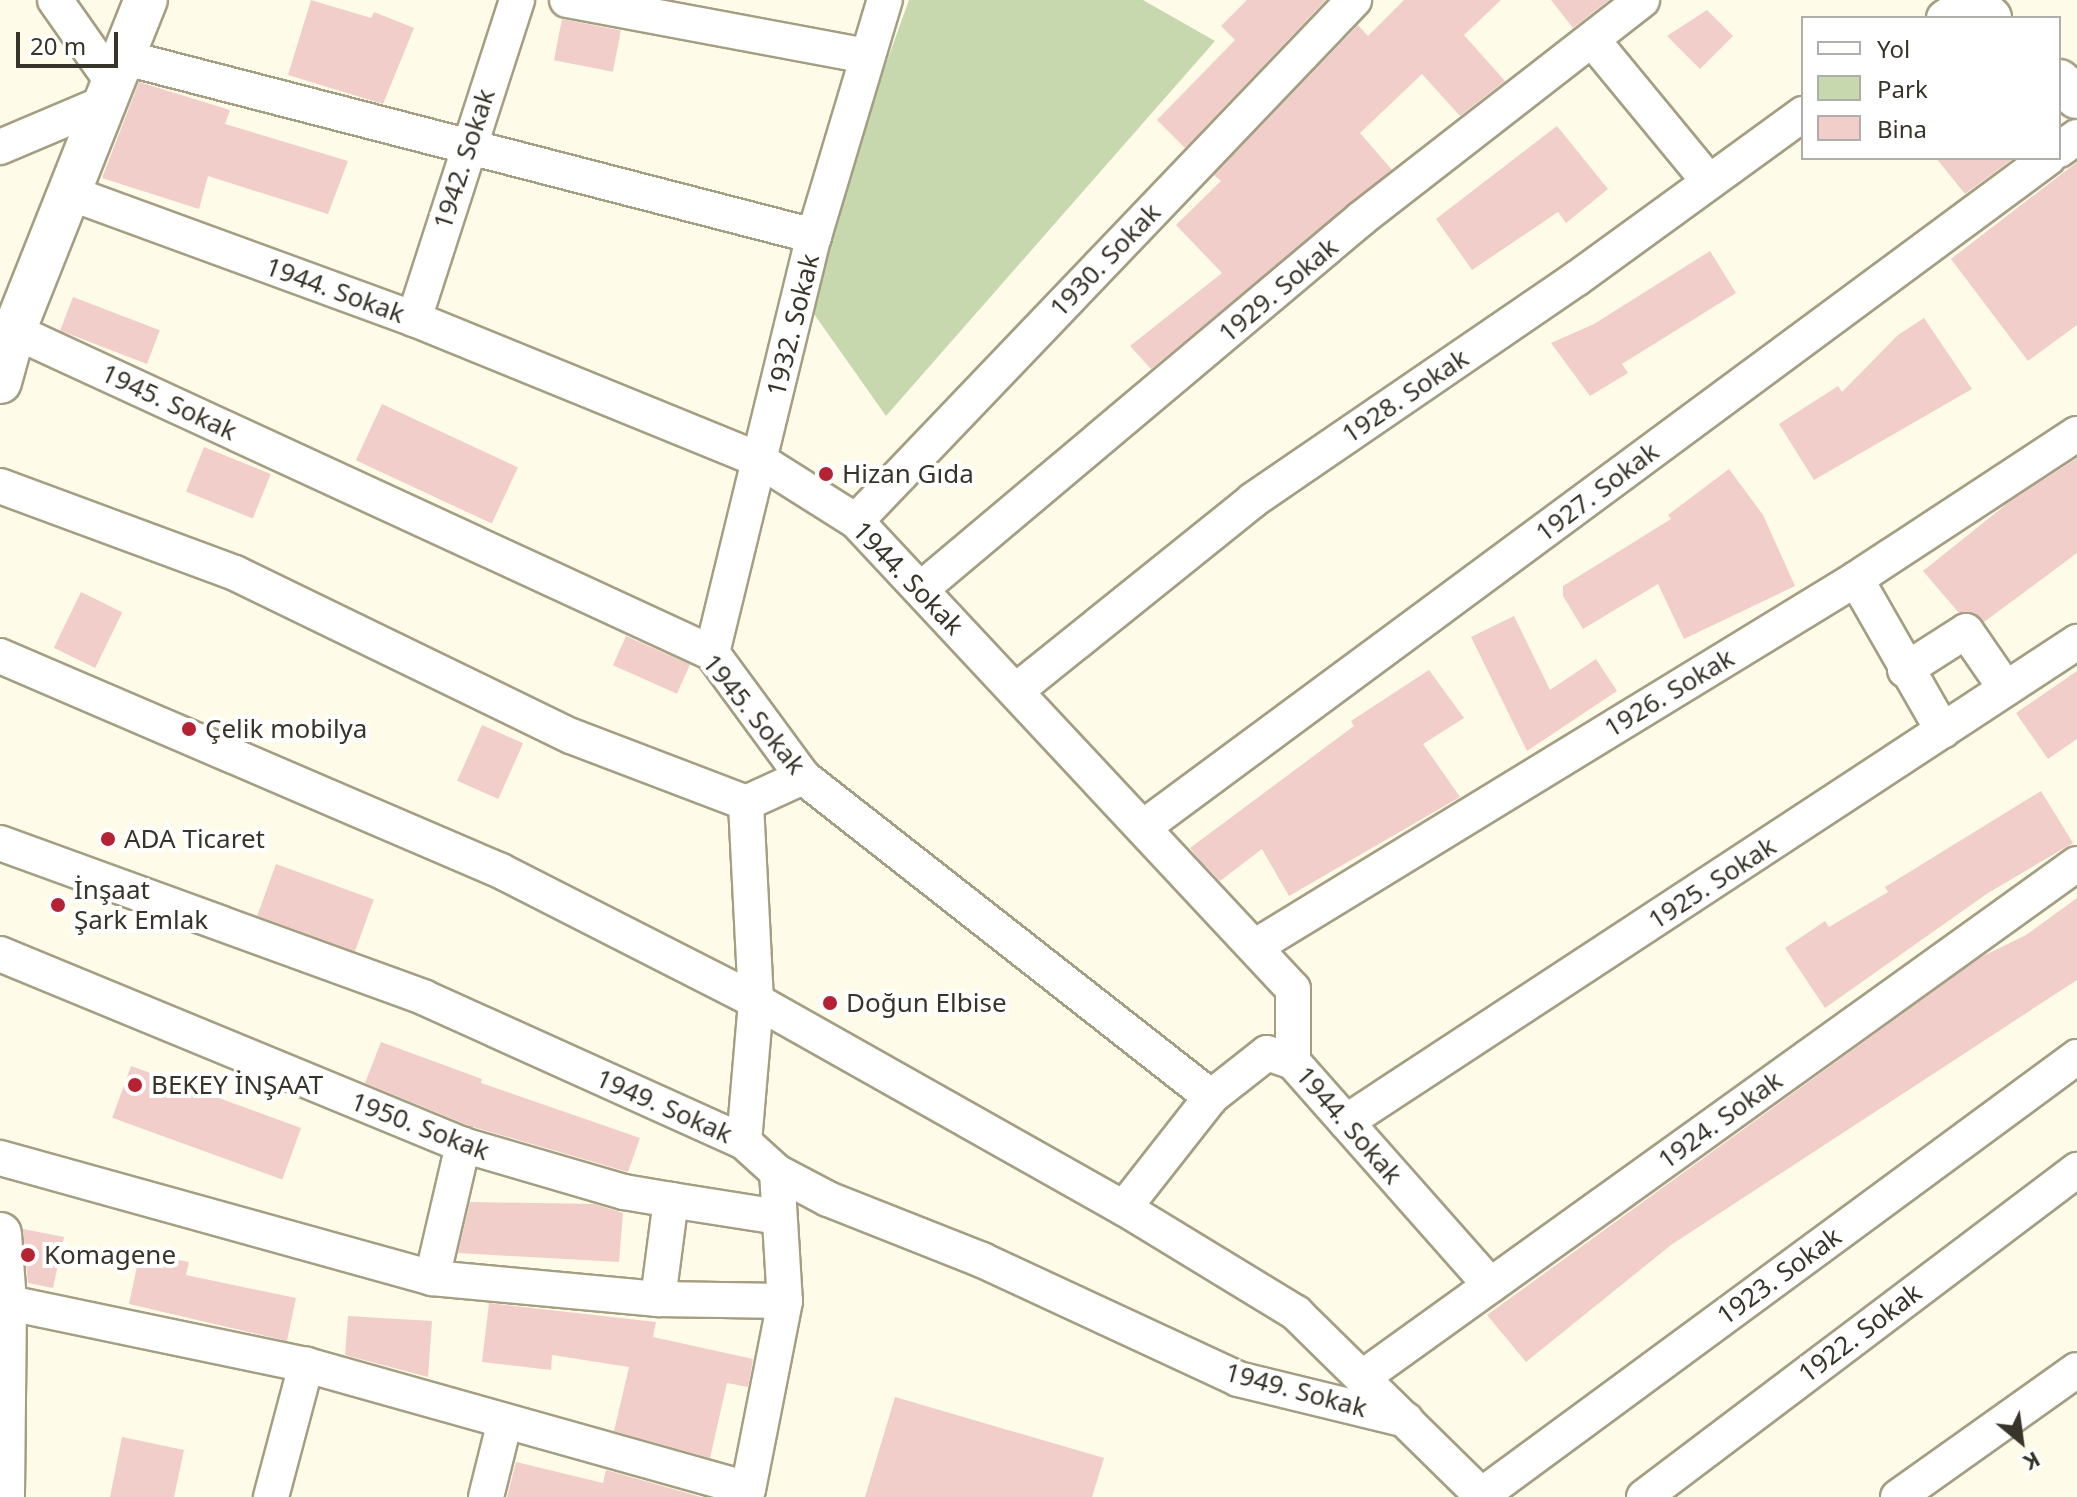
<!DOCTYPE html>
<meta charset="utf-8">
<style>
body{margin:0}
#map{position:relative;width:2077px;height:1497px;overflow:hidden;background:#fefbe9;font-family:"Noto Sans",sans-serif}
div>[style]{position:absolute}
.green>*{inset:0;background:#c8d8ae}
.building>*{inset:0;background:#f1ceca;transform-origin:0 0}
.roads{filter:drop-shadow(2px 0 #a49e82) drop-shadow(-2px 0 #a49e82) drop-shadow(0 2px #a49e82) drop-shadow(0 -2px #a49e82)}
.minor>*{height:34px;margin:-17px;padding:0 17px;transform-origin:17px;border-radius:17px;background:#fff}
.tertiary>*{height:42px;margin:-21px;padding:0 21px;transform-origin:21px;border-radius:21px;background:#fff}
.dots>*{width:22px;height:22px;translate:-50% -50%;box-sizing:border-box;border:4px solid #fff;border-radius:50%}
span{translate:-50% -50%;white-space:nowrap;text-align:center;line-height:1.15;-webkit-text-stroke:8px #fff;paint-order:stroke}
.street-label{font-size:26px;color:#37352a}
.poi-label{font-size:26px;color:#37352a}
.left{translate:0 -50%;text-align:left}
.legend{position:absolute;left:1801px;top:16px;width:260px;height:144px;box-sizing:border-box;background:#fff;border:2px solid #afaeaa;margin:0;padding:10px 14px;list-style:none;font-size:24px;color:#37352a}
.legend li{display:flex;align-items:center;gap:16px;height:40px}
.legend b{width:40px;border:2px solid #afaeaa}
.north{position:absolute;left:1981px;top:1401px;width:80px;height:80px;-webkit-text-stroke:6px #fff;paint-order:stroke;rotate:151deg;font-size:22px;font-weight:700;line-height:32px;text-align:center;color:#37352a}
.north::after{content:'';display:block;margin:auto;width:28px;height:36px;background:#37352a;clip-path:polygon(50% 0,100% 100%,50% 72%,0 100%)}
.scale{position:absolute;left:16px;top:32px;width:102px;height:36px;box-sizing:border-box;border:4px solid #37352a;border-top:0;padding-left:10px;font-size:24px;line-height:28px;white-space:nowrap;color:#37352a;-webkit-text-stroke:6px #fff;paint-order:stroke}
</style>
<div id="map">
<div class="green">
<i style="clip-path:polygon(909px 0,1143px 0,1215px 41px,886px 416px,802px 297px)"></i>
</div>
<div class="building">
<i style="clip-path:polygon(311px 0,371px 18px,374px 12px,414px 28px,383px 104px,288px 75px)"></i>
<i style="clip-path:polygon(1247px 0,1326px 0,1185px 148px,1157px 120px,1235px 40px,1221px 26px)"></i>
<i style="clip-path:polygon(1404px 0,1501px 0,1464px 35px,1505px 81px,1460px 116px,1422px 74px,1360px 133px,1392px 170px,1151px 369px,1130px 346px,1222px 273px,1176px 225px,1221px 181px,1214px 175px,1358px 25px,1368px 36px)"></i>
<i style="clip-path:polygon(1551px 0,1609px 0,1573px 28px)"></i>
<i style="clip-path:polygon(1707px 10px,1733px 36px,1700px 69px,1667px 36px)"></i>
<i style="left:562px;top:19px;width:60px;height:42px;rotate:11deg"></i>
<i style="clip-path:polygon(139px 82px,230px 110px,225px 124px,348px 161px,328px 214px,208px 176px,199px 209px,102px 178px)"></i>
<i style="clip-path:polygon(1557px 126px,1608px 189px,1566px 223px,1558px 212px,1472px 270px,1436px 219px)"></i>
<i style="clip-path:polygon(1936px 158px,2014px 158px,1965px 194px)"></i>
<i style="clip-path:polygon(2077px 162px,2077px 325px,2028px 361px,1951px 259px)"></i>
<i style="clip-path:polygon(1710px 251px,1736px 293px,1622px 364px,1628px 373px,1590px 396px,1551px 343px,1594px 324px)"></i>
<i style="left:73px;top:297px;width:93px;height:36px;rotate:21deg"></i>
<i style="clip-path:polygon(1924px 318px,1972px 389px,1814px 480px,1779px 424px,1838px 386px,1842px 392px,1898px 335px)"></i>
<i style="left:382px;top:404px;width:150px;height:62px;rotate:25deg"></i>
<i style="left:204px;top:447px;width:72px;height:48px;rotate:22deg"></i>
<i style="clip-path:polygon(2077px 458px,2077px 553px,1984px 622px,1974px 613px,1959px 613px,1923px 571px,2008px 503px)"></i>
<i style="clip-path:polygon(1729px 469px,1763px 515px,1795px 586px,1684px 639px,1658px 584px,1583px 629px,1563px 596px,1563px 586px,1671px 519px,1668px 515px)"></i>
<i style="left:81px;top:592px;width:46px;height:62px;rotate:26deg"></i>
<i style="clip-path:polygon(1514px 616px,1550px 690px,1596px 659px,1617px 691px,1527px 751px,1471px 637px)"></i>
<i style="left:626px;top:636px;width:70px;height:32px;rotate:24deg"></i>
<i style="clip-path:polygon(1429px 670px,1464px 718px,1423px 744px,1460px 797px,1289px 896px,1262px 849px,1220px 881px,1198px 858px,1190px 848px,1354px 726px,1351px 721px)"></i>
<i style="clip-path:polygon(2077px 671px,2077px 739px,2048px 759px,2016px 713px)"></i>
<i style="left:482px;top:725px;width:45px;height:61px;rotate:24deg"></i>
<i style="clip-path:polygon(2041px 791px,2073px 843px,1988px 893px,1825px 1008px,1785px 948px,1825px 921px,1829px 927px,1888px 892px,1885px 887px)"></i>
<i style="left:276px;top:864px;width:104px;height:55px;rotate:20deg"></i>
<i style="clip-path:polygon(2077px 898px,2077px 980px,1671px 1245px,1526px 1362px,1487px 1315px,1981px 957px,2026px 935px)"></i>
<i style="clip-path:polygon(381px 1042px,482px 1079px,481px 1083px,640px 1138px,628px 1172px,470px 1126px,365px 1083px)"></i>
<i style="left:131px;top:1066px;width:181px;height:55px;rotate:20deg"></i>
<i style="clip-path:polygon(470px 1202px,594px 1204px,623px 1213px,619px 1262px,458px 1253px)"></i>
<i style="clip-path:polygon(23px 1229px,64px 1237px,53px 1288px,28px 1283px)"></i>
<i style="clip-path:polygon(140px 1252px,189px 1262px,186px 1275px,296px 1298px,287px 1341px,129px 1304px)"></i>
<i style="clip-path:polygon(489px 1303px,656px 1322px,653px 1337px,753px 1359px,748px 1387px,727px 1383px,710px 1458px,614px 1431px,629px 1367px,552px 1355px,551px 1370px,482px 1362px)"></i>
<i style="clip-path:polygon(348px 1316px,432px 1321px,428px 1377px,345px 1355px)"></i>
<i style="clip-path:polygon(895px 1397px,1104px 1458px,1092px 1497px,865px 1497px)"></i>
<i style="clip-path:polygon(122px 1437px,184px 1450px,174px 1497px,110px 1497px)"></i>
<i style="clip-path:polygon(516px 1462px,603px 1483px,606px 1470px,701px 1497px,507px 1497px)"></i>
</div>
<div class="roads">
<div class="minor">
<i style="left:55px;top:0;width:99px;rotate:54.9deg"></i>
<i style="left:567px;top:0;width:304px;rotate:10.6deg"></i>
<i style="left:1944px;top:18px;width:32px;rotate:-35deg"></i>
<i style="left:1594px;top:42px;width:178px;rotate:50.5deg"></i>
<i style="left:122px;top:57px;width:715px;rotate:14.5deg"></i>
<i style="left:0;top:147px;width:111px;rotate:-22.9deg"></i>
<i style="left:2059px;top:150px;width:22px;rotate:-36deg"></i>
<i style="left:67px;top:192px;width:370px;rotate:20.1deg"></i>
<i style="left:414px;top:319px;width:373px;rotate:22.2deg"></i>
<i style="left:759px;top:460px;width:115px;rotate:32.2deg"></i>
<i style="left:856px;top:521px;width:640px;rotate:46.96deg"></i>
<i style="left:1293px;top:989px;width:73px;rotate:90deg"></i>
<i style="left:1293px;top:1062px;width:298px;rotate:48.5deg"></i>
<i style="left:414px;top:319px;width:335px;rotate:-72.1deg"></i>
<i style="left:14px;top:331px;width:769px;rotate:24.76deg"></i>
<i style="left:712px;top:653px;width:154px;rotate:53.7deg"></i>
<i style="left:803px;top:777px;width:519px;rotate:38.11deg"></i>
<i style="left:1211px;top:1097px;width:71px;rotate:-38.2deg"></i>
<i style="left:1267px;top:1053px;width:28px;rotate:19deg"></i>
<i style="left:0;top:486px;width:251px;rotate:20.3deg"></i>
<i style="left:235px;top:573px;width:373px;rotate:25.9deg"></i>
<i style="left:571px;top:736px;width:187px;rotate:20.9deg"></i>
<i style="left:746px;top:803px;width:63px;rotate:-24.5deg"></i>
<i style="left:856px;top:521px;width:721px;rotate:-46.29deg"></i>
<i style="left:1856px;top:579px;width:175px;rotate:60.2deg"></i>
<i style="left:921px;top:589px;width:576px;rotate:-40.07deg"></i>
<i style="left:1362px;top:218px;width:355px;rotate:-37.9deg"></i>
<i style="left:712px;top:653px;width:429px;rotate:-76.3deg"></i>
<i style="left:814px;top:236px;width:246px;rotate:-73.3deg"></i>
<i style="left:0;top:656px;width:545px;rotate:23.23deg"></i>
<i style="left:501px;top:871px;width:286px;rotate:27deg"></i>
<i style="left:756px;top:1001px;width:422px;rotate:29.4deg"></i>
<i style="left:1124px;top:1208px;width:202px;rotate:31.4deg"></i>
<i style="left:1296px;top:1313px;width:262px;rotate:44.5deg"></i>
<i style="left:1905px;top:670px;width:72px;rotate:-32.6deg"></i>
<i style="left:1966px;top:631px;width:70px;rotate:55.4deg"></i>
<i style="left:1017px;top:690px;width:303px;rotate:-38.8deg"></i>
<i style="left:1253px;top:500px;width:391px;rotate:-34.4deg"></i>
<i style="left:1576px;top:279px;width:281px;rotate:-36deg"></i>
<i style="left:1145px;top:826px;width:1123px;rotate:-36.49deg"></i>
<i style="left:0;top:843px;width:452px;rotate:20deg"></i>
<i style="left:425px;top:998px;width:350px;rotate:24.3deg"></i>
<i style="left:744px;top:1142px;width:45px;rotate:42.3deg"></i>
<i style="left:777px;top:1172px;width:58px;rotate:27.9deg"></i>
<i style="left:828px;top:1199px;width:166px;rotate:21.6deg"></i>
<i style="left:982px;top:1260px;width:282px;rotate:24.9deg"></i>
<i style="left:1238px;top:1379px;width:173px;rotate:13.7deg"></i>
<i style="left:1256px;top:946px;width:703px;rotate:-31.45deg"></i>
<i style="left:1856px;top:579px;width:264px;rotate:-33.3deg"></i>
<i style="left:0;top:954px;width:501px;rotate:22.42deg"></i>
<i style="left:463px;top:1145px;width:168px;rotate:16.3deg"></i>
<i style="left:624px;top:1192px;width:48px;rotate:9.7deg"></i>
<i style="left:671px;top:1200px;width:100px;rotate:97.5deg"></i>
<i style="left:1346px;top:1122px;width:875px;rotate:-33.29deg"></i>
<i style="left:744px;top:1142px;width:142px;rotate:-85.1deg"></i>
<i style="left:756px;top:1001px;width:198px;rotate:-92.9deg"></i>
<i style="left:0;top:1158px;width:448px;rotate:15.5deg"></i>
<i style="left:432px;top:1278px;width:227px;rotate:5.3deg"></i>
<i style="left:658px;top:1299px;width:127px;rotate:0.9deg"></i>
<i style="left:785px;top:1301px;width:192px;rotate:101.1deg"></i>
<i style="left:748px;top:1489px;width:459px;rotate:-164.3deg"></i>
<i style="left:306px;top:1365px;width:308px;rotate:-168.2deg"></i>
<i style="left:777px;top:1172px;width:129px;rotate:86.5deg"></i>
<i style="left:671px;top:1200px;width:108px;rotate:9deg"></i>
<i style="left:1124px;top:1208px;width:141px;rotate:-51.9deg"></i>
<i style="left:432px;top:1278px;width:137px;rotate:-76.9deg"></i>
<i style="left:1363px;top:1377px;width:879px;rotate:-35.7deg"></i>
<i style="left:1482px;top:1495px;width:739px;rotate:-36.36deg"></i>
<i style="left:271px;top:1497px;width:137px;rotate:-75.1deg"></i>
<i style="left:486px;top:1497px;width:78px;rotate:-76deg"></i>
<i style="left:1644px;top:1497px;width:543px;rotate:-37.06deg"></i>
<i style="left:1898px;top:1497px;width:219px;rotate:-35.4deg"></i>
</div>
<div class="tertiary">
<i style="left:1970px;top:0;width:27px;rotate:42deg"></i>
<i style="left:2059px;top:81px;width:24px;rotate:42deg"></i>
<i style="left:0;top:382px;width:53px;rotate:-74.6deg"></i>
<i style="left:14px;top:331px;width:356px;rotate:-68.3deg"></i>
<i style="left:0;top:1234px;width:68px;rotate:85.8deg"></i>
<i style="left:5px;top:1302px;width:195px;rotate:90.6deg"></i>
</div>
</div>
<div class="dots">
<i style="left:826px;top:474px;background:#b42234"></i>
<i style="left:189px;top:729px;background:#b42234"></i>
<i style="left:108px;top:839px;background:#b42234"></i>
<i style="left:58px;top:905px;background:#b42234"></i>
<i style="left:830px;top:1003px;background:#b42234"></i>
<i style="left:135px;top:1085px;background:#b42234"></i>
<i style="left:28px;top:1255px;background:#b42234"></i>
</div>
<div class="street-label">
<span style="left:464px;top:159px;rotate:-72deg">1942. Sokak</span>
<span style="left:1105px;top:260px;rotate:-46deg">1930. Sokak</span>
<span style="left:335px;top:290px;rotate:20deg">1944. Sokak</span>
<span style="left:1278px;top:290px;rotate:-40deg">1929. Sokak</span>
<span style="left:793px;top:325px;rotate:-76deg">1932. Sokak</span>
<span style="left:1405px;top:396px;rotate:-34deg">1928. Sokak</span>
<span style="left:169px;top:402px;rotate:25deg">1945. Sokak</span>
<span style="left:1597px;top:492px;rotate:-37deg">1927. Sokak</span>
<span style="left:908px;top:578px;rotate:46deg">1944. Sokak</span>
<span style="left:1669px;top:693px;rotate:-31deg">1926. Sokak</span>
<span style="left:754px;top:714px;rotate:51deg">1945. Sokak</span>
<span style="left:1712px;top:883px;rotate:-33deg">1925. Sokak</span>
<span style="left:664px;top:1106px;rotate:24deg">1949. Sokak</span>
<span style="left:1720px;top:1120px;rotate:-36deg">1924. Sokak</span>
<span style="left:1349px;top:1125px;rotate:49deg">1944. Sokak</span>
<span style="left:420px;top:1126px;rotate:21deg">1950. Sokak</span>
<span style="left:1779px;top:1276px;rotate:-36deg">1923. Sokak</span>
<span style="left:1860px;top:1333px;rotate:-37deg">1922. Sokak</span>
<span style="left:1296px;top:1390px;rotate:15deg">1949. Sokak</span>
</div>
<div class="poi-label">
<span class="left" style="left:842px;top:474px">Hizan Gıda</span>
<span class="left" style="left:205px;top:729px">Çelik mobilya</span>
<span class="left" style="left:124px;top:839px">ADA Ticaret</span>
<span class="left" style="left:74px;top:905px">İnşaat<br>Şark Emlak</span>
<span class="left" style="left:846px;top:1003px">Doğun Elbise</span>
<span class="left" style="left:151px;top:1085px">BEKEY İNŞAAT</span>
<span class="left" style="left:44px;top:1255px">Komagene</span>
</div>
<ul class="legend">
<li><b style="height:10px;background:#fff"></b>Yol</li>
<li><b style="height:22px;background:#c8d8ae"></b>Park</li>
<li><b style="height:22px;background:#f1ceca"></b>Bina</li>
</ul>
<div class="north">K</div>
<div class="scale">20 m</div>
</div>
